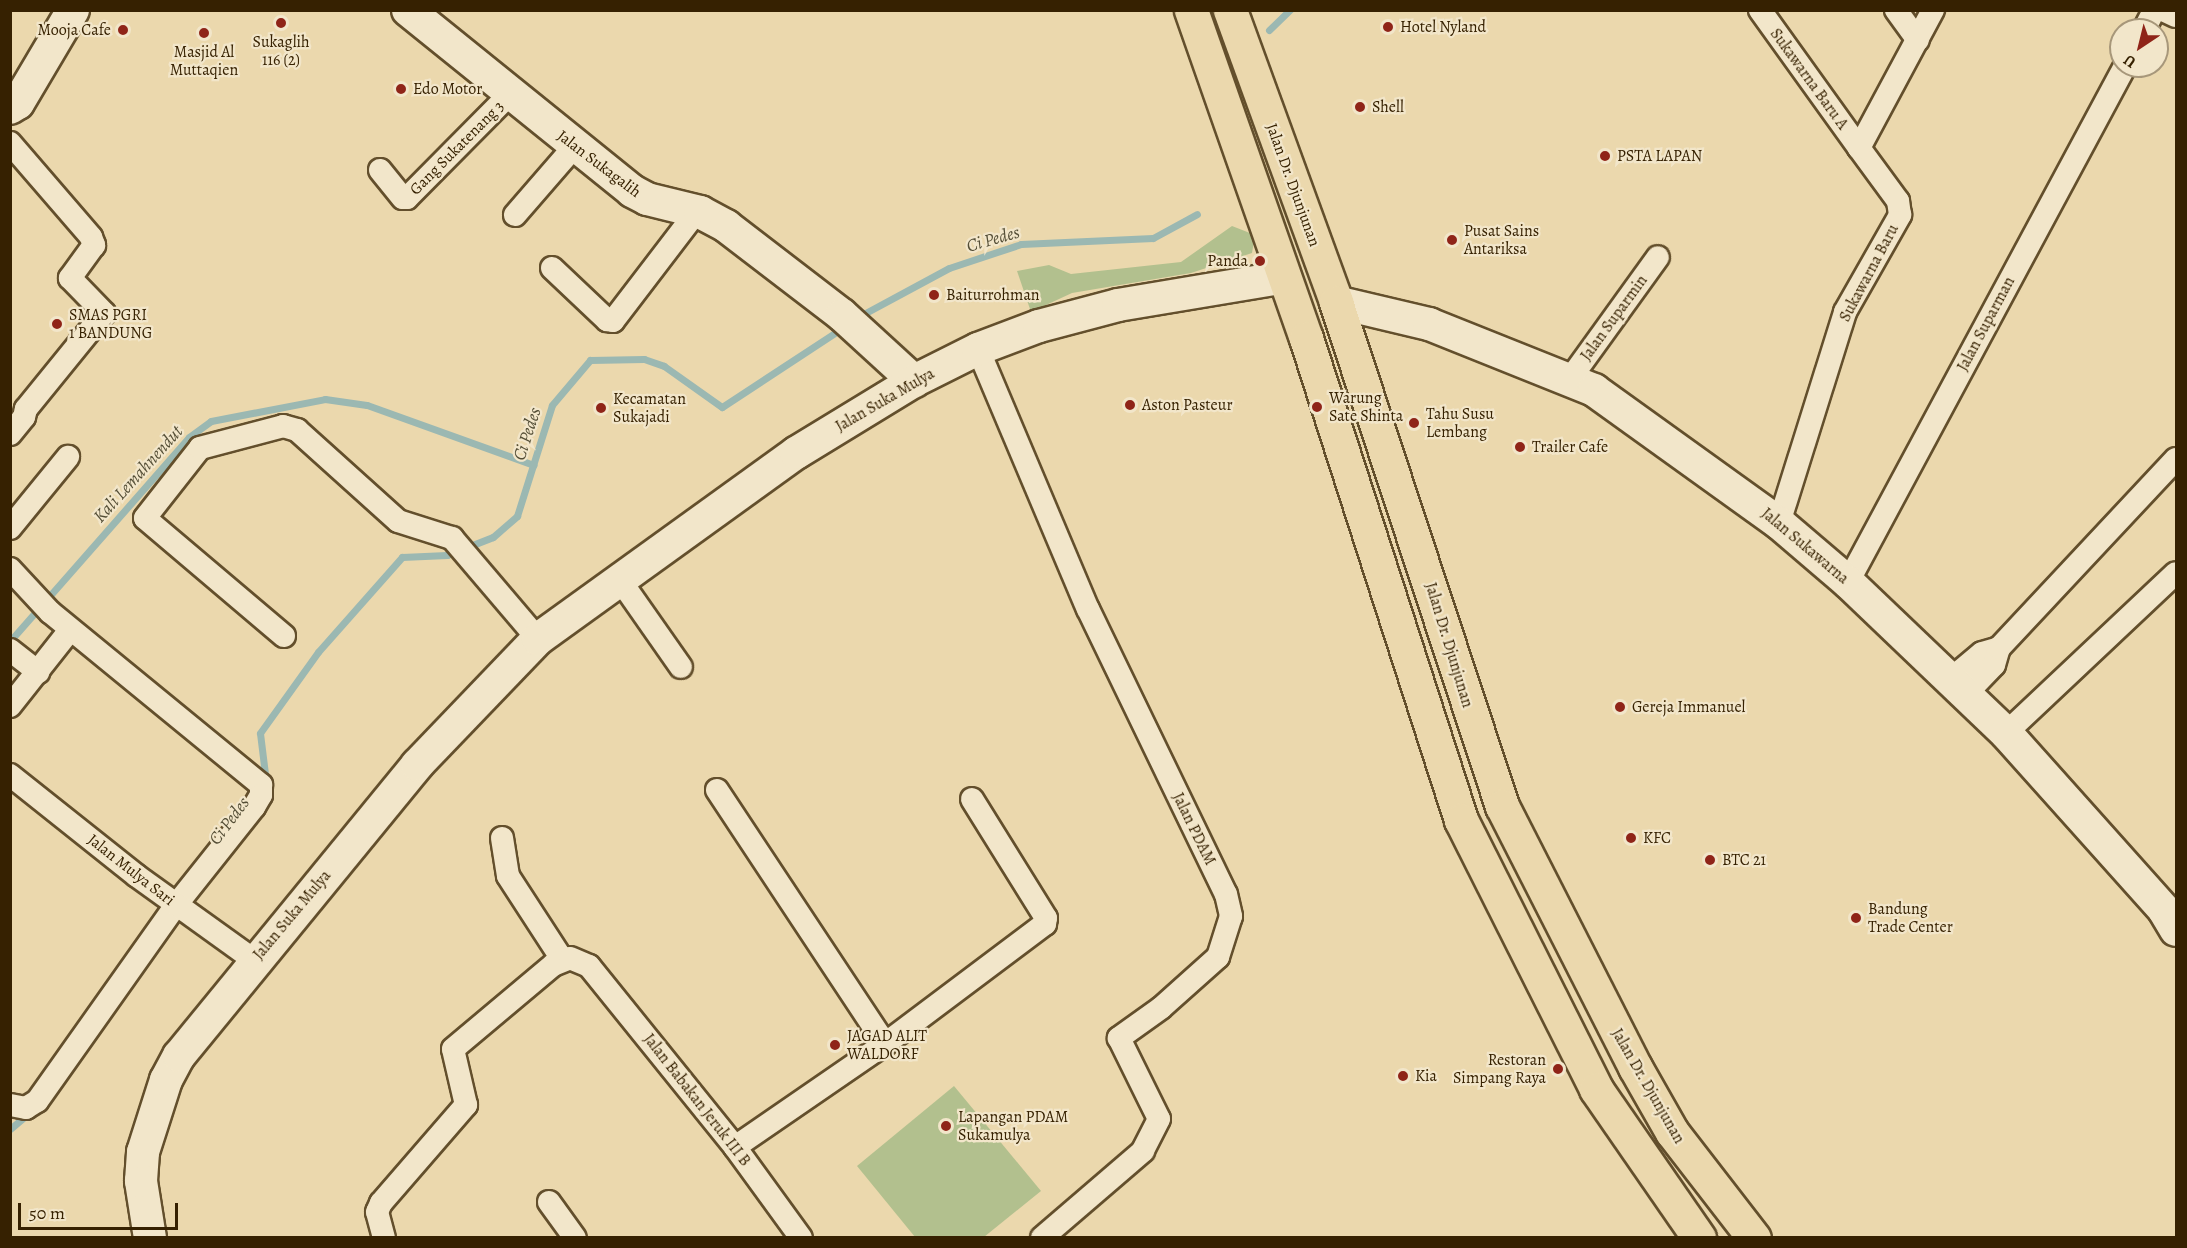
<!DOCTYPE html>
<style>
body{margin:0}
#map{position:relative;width:2187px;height:1248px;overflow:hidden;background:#ebd8ad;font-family:Alegreya,serif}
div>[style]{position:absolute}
.green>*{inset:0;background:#b2c08e}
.stream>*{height:7px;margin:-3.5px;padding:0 3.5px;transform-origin:3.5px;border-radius:3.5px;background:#9bb8b2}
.roads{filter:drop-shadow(2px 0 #634f2c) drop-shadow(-2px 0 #634f2c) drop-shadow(0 2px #634f2c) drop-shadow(0 -2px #634f2c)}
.street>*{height:22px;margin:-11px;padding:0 11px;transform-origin:11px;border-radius:11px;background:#f2e6ca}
.secondary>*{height:32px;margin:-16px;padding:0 16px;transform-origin:16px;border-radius:16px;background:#f2e6ca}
.highway>*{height:33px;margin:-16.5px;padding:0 16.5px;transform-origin:16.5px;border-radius:16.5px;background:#ebd8ad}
.dots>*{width:16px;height:16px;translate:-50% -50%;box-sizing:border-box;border:3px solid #f2e6ca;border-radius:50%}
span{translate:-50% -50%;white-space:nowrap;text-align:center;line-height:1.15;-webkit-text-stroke:4.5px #f2e6ca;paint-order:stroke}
.poi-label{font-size:16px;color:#362101}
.left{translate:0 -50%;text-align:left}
.right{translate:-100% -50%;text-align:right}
.street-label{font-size:16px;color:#362101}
.water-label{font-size:18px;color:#544e36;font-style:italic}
.frame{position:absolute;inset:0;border:12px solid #362101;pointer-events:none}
.north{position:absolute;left:2109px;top:18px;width:60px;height:60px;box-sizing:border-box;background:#f2e6ca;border:2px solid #a7977a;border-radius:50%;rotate:215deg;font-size:16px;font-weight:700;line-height:24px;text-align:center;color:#362101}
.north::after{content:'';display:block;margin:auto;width:21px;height:27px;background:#8f2418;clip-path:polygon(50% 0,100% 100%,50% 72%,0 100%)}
.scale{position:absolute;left:18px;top:1203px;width:160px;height:27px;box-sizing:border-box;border:3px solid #362101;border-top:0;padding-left:8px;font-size:18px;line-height:21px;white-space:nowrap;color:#362101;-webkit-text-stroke:4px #f2e6ca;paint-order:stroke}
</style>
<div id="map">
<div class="green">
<i style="clip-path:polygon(1232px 226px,1255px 235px,1252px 253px,1191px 273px,1072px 293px,1031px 312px,1017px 271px,1049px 265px,1071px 274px,1181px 262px)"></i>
<i style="clip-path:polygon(954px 1086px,1041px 1191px,984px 1237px,915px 1237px,857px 1166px)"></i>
</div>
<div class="stream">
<i style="left:1269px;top:30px;width:29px;rotate:-44deg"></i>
<i style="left:858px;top:317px;width:103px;rotate:-28.3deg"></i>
<i style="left:949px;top:268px;width:76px;rotate:-18.4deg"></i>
<i style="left:1021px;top:244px;width:132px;rotate:-2.6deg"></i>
<i style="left:1153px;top:238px;width:50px;rotate:-28.6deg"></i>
<i style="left:10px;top:641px;width:271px;rotate:-48.7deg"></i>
<i style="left:189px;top:437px;width:27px;rotate:-36deg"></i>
<i style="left:211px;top:421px;width:116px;rotate:-10.9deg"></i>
<i style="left:325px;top:399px;width:42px;rotate:8.1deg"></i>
<i style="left:367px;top:405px;width:177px;rotate:19.8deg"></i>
<i style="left:266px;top:782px;width:49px;rotate:-97deg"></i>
<i style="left:260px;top:733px;width:100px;rotate:-54.4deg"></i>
<i style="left:318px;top:652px;width:127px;rotate:-48.5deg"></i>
<i style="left:402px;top:557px;width:45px;rotate:-2.5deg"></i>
<i style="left:447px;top:555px;width:49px;rotate:-21.4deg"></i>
<i style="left:493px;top:537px;width:32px;rotate:-41deg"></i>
<i style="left:517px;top:516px;width:116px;rotate:-72.5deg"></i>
<i style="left:552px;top:405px;width:59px;rotate:-49.8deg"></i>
<i style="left:590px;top:360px;width:54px;rotate:-1.1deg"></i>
<i style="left:644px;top:359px;width:21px;rotate:19deg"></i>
<i style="left:664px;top:366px;width:71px;rotate:35.3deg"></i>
<i style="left:722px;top:407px;width:146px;rotate:-33.3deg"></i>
<i style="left:10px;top:1129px;width:25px;rotate:-40deg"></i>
</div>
<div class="roads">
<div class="street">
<i style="left:1760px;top:10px;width:170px;rotate:54.3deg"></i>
<i style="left:1896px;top:10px;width:37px;rotate:54deg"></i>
<i style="left:2163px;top:10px;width:14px;rotate:25deg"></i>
<i style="left:2144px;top:30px;width:22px;rotate:-63deg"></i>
<i style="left:10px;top:143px;width:124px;rotate:49.2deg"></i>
<i style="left:91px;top:237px;width:9px;rotate:69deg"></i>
<i style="left:94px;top:245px;width:41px;rotate:126deg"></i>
<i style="left:70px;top:278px;width:49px;rotate:45.8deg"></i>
<i style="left:104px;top:313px;width:124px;rotate:129.1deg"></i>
<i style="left:26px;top:409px;width:8px;rotate:104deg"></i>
<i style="left:24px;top:417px;width:22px;rotate:129deg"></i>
<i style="left:380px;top:170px;width:36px;rotate:51deg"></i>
<i style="left:403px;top:198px;width:4px"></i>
<i style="left:407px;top:198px;width:146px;rotate:-45.3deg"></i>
<i style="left:515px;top:215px;width:90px;rotate:-49.1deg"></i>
<i style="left:552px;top:268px;width:76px;rotate:43.4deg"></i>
<i style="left:607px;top:320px;width:6px;rotate:9deg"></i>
<i style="left:613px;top:321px;width:138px;rotate:-52.6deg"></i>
<i style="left:978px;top:349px;width:282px;rotate:67.1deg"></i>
<i style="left:1088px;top:609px;width:317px;rotate:64.2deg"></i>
<i style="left:1226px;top:894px;width:23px;rotate:77deg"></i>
<i style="left:1231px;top:916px;width:43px;rotate:107.6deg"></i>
<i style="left:1218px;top:957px;width:76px;rotate:138.2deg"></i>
<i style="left:1161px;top:1008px;width:52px;rotate:144.5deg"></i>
<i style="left:1119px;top:1038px;width:90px;rotate:63.7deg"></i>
<i style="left:1159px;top:1119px;width:36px;rotate:117deg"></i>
<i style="left:1143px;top:1151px;width:133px;rotate:139.3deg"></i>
<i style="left:1570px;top:379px;width:150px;rotate:-54.2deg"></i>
<i style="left:1779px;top:523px;width:221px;rotate:-72.6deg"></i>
<i style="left:1845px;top:312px;width:112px;rotate:-60.4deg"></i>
<i style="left:1900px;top:215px;width:14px;rotate:-98deg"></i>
<i style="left:1898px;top:201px;width:66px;rotate:-126.3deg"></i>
<i style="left:1859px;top:148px;width:157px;rotate:-61.8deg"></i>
<i style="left:10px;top:528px;width:92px;rotate:-50.8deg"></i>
<i style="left:10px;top:569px;width:59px;rotate:47.1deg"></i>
<i style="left:50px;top:612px;width:273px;rotate:39.3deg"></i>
<i style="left:261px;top:785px;width:10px;rotate:90deg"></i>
<i style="left:261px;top:795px;width:14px;rotate:120deg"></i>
<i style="left:254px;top:807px;width:125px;rotate:128.5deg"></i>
<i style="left:176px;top:905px;width:240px;rotate:125.3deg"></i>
<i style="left:37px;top:1101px;width:13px;rotate:148deg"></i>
<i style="left:26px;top:1108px;width:16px;rotate:-169deg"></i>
<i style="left:620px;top:580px;width:106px;rotate:55deg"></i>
<i style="left:1848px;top:582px;width:586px;rotate:-61.77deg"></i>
<i style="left:284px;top:636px;width:182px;rotate:-139.7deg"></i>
<i style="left:145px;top:518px;width:89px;rotate:-51.8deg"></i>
<i style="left:200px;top:448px;width:86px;rotate:-14.8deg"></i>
<i style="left:283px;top:426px;width:15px;rotate:16deg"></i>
<i style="left:297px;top:430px;width:136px;rotate:42deg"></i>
<i style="left:398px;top:521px;width:57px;rotate:17.5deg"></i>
<i style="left:452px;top:538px;width:133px;rotate:49.6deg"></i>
<i style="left:10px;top:650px;width:36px;rotate:38deg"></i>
<i style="left:1951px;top:679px;width:40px;rotate:-40deg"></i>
<i style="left:1982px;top:653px;width:18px;rotate:-16deg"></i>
<i style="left:1966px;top:694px;width:40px;rotate:-46deg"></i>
<i style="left:1994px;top:665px;width:18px;rotate:-74deg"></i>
<i style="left:1999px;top:648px;width:259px;rotate:-46.9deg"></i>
<i style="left:10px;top:706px;width:97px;rotate:-51.7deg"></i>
<i style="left:2006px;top:733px;width:233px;rotate:-43.3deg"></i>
<i style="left:10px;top:775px;width:162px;rotate:38.5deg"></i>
<i style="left:137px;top:876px;width:144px;rotate:35.7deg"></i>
<i style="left:717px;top:790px;width:305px;rotate:56.5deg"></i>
<i style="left:502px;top:838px;width:38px;rotate:81deg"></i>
<i style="left:508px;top:876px;width:99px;rotate:57deg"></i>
<i style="left:735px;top:1147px;width:182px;rotate:-34.5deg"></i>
<i style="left:885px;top:1044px;width:200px;rotate:-36.9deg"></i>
<i style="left:1045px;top:924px;width:6px;rotate:-81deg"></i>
<i style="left:1046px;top:918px;width:140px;rotate:-121.9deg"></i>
<i style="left:549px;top:1202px;width:44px;rotate:54.2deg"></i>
<i style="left:384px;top:1238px;width:27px;rotate:-105deg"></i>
<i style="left:377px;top:1212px;width:10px;rotate:-66deg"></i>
<i style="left:381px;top:1203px;width:130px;rotate:-49.1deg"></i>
<i style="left:466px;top:1105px;width:57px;rotate:-103.1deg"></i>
<i style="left:453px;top:1049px;width:131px;rotate:-40deg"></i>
<i style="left:553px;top:965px;width:18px;rotate:-22deg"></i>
<i style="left:570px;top:958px;width:21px;rotate:23deg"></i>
<i style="left:589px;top:966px;width:233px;rotate:51.1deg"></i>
<i style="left:735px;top:1147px;width:112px;rotate:54deg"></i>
</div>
<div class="secondary">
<i style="left:408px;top:10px;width:288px;rotate:38.9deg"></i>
<i style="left:632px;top:191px;width:17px;rotate:28deg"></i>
<i style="left:647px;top:199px;width:55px;rotate:13.8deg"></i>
<i style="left:700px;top:212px;width:30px;rotate:28deg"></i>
<i style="left:726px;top:226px;width:146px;rotate:37.5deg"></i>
<i style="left:842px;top:315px;width:98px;rotate:42.5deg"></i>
<i style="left:10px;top:108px;width:9px;rotate:-32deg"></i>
<i style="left:18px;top:103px;width:108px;rotate:-59.4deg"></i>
<i style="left:1336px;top:302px;width:96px;rotate:13.3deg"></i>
<i style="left:1429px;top:324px;width:178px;rotate:21.8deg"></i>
<i style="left:1594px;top:390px;width:228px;rotate:35.7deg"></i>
<i style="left:1779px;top:523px;width:91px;rotate:40.5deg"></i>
<i style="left:1848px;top:582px;width:219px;rotate:43.7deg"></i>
<i style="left:2006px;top:733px;width:237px;rotate:48.2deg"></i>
<i style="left:2164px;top:910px;width:23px;rotate:59deg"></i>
<i style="left:150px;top:1238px;width:58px;rotate:-99deg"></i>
<i style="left:141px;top:1181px;width:29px;rotate:-86deg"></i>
<i style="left:143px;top:1152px;width:76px;rotate:-72.3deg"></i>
<i style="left:166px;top:1080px;width:27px;rotate:-62deg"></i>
<i style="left:179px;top:1056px;width:376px;rotate:-50.7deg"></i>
<i style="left:417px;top:765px;width:175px;rotate:-46.2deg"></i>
<i style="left:538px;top:639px;width:318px;rotate:-35.8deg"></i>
<i style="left:796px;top:453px;width:138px;rotate:-31.4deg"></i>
<i style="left:914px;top:381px;width:72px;rotate:-26.6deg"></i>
<i style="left:978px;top:349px;width:65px;rotate:-20.7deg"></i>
<i style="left:1039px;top:326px;width:82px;rotate:-14.9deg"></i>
<i style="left:1118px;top:305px;width:169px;rotate:-9.5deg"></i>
</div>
<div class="highway">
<i style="left:1191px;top:10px;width:348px;rotate:70.7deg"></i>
<i style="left:1306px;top:338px;width:506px;rotate:72.17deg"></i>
<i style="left:1461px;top:820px;width:301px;rotate:63.3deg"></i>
<i style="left:1596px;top:1089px;width:181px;rotate:55.3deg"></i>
<i style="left:1230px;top:10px;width:311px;rotate:70deg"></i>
<i style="left:1336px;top:302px;width:531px;rotate:71.77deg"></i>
<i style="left:1502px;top:806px;width:293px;rotate:63deg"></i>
<i style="left:1635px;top:1067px;width:75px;rotate:60.4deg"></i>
<i style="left:1672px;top:1132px;width:134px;rotate:52.3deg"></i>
</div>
</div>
<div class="dots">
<i style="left:281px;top:23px;background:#8f2418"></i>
<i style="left:1388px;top:27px;background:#8f2418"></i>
<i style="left:123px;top:30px;background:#8f2418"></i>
<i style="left:204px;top:33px;background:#8f2418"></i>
<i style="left:401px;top:89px;background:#8f2418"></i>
<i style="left:1360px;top:107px;background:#8f2418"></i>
<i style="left:1605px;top:156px;background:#8f2418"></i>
<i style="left:1452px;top:240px;background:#8f2418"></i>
<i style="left:1260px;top:261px;background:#8f2418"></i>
<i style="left:934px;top:295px;background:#8f2418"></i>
<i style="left:57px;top:324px;background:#8f2418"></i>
<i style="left:1130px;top:405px;background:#8f2418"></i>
<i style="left:1317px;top:407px;background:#8f2418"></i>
<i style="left:601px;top:408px;background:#8f2418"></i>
<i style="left:1414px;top:423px;background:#8f2418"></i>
<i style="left:1520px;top:447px;background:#8f2418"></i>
<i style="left:1620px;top:707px;background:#8f2418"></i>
<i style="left:1631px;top:838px;background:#8f2418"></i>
<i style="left:1710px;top:860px;background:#8f2418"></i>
<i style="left:1856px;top:918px;background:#8f2418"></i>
<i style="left:835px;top:1045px;background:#8f2418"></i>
<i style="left:1558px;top:1069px;background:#8f2418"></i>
<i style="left:1403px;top:1076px;background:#8f2418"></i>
<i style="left:946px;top:1126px;background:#8f2418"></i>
</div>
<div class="poi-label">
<span class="left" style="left:1400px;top:27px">Hotel Nyland</span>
<span class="right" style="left:111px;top:30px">Mooja Cafe</span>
<span style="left:281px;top:51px">Sukaglih<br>116 (2)</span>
<span style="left:204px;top:61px">Masjid Al<br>Muttaqien</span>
<span class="left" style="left:413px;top:89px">Edo Motor</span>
<span class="left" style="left:1372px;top:107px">Shell</span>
<span class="left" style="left:1617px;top:156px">PSTA LAPAN</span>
<span class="left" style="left:1464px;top:240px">Pusat Sains<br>Antariksa</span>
<span class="right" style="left:1248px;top:261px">Panda</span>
<span class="left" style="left:946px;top:295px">Baiturrohman</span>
<span class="left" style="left:69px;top:324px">SMAS PGRI<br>1 BANDUNG</span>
<span class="left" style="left:1329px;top:407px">Warung<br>Sate Shinta</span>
<span class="left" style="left:613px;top:408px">Kecamatan<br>Sukajadi</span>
<span class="left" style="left:1142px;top:405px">Aston Pasteur</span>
<span class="left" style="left:1426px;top:423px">Tahu Susu<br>Lembang</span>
<span class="left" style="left:1532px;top:447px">Trailer Cafe</span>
<span class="left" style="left:1632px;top:707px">Gereja Immanuel</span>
<span class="left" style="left:1643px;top:838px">KFC</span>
<span class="left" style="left:1722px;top:860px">BTC 21</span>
<span class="left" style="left:1868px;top:918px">Bandung<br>Trade Center</span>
<span class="left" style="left:847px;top:1045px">JAGAD ALIT<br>WALDORF</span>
<span class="right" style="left:1546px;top:1069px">Restoran<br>Simpang Raya</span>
<span class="left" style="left:1415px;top:1076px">Kia</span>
<span class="left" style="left:958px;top:1126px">Lapangan PDAM<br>Sukamulya</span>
</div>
<div class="street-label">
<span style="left:1809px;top:79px;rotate:54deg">Sukawarna Baru A</span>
<span style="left:457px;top:148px;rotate:-45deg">Gang Sukatenang 3</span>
<span style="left:599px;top:164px;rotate:37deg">Jalan Sukagalih</span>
<span style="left:1293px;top:185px;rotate:70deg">Jalan Dr. Djunjunan</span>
<span style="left:1869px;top:273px;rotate:-62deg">Sukawarna Baru</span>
<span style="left:1614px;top:318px;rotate:-54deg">Jalan Suparmin</span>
<span style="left:1986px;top:324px;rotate:-62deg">Jalan Suparman</span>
<span style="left:885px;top:400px;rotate:-30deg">Jalan Suka Mulya</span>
<span style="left:1805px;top:546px;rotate:40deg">Jalan Sukawarna</span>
<span style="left:1449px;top:645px;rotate:73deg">Jalan Dr. Djunjunan</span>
<span style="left:1194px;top:829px;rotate:64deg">Jalan PDAM</span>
<span style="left:131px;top:870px;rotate:38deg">Jalan Mulya Sari</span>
<span style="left:292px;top:915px;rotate:-50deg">Jalan Suka Mulya</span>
<span style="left:1648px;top:1086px;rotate:60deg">Jalan Dr. Djunjunan</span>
<span style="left:697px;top:1100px;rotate:52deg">Jalan Babakan Jeruk III B</span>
</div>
<div class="water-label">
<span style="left:993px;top:239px;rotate:-16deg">Ci Pedes</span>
<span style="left:527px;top:434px;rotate:-72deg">Ci Pedes</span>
<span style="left:138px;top:474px;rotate:-48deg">Kali Lemahnendut</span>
<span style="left:229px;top:821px;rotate:-53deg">Ci Pedes</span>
</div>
<div class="frame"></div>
<div class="north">U</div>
<div class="scale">50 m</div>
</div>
